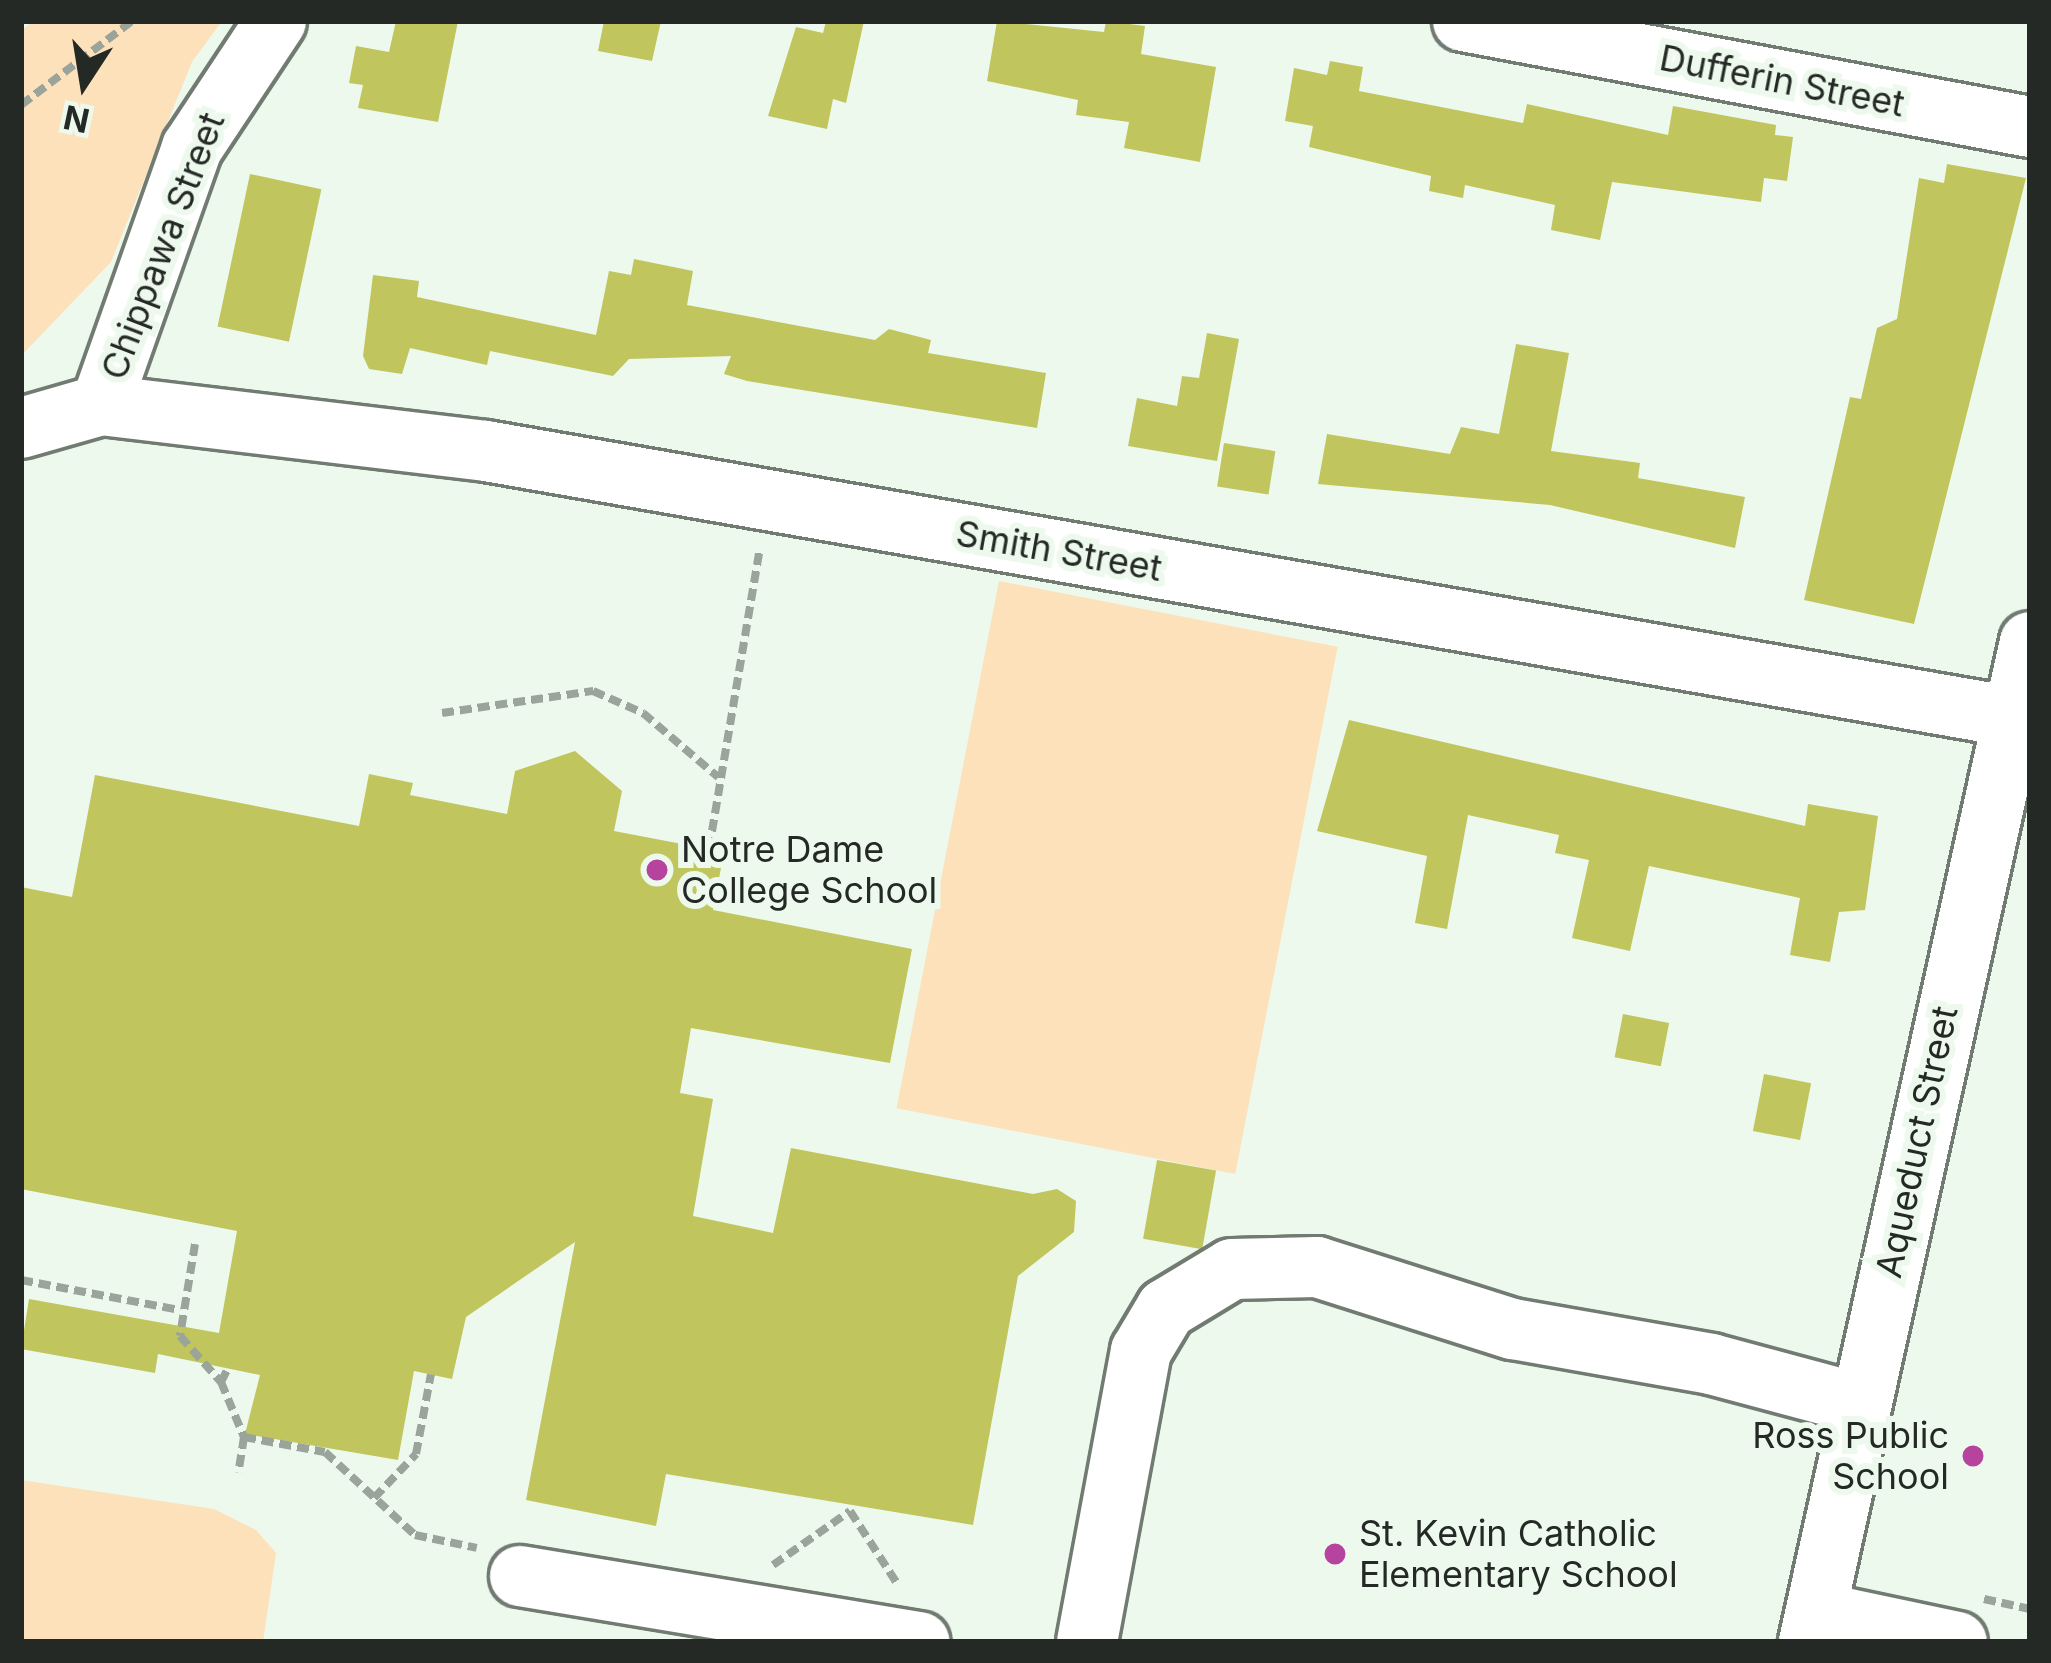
<!DOCTYPE html>
<style>
body{margin:0}
#map{position:relative;width:2051px;height:1663px;overflow:hidden;background:#edf9ed;font-family:Inter,sans-serif}
div>[style]{position:absolute}
.green>*{inset:0;background:#fce1ba;transform-origin:0 0}
.building>*{inset:0;background:#c1c55d;transform-origin:0 0}
.path>*{height:8px;margin-top:-4px;transform-origin:0;background:repeating-linear-gradient(90deg,#9ba49b 0 12px,transparent 0 18px)}
.roads{filter:drop-shadow(3px 0 #717b71) drop-shadow(-3px 0 #717b71) drop-shadow(0 3px #717b71) drop-shadow(0 -3px #717b71)}
.minor>*{height:60px;margin:-30px;padding:0 30px;transform-origin:30px;border-radius:30px;background:#fff}
.dots>*{width:33px;height:33px;translate:-50% -50%;box-sizing:border-box;border:6px solid #edf9ed;border-radius:50%}
span{translate:-50% -50%;white-space:nowrap;text-align:center;line-height:1.15;-webkit-text-stroke:12px #edf9ed;paint-order:stroke}
.street-label{font-size:36px;color:#252925}
.poi-label{font-size:36px;color:#252925}
.left{translate:0 -50%;text-align:left}
.right{translate:-100% -50%;text-align:right}
.frame{position:absolute;inset:0;border:24px solid #252925;pointer-events:none}
.north{position:absolute;left:24px;top:24px;width:120px;height:120px;-webkit-text-stroke:9px #edf9ed;paint-order:stroke;rotate:192deg;font-size:33px;font-weight:700;line-height:48px;text-align:center;color:#252925}
.north::after{content:'';display:block;margin:auto;width:42px;height:54px;background:#252925;clip-path:polygon(50% 0,100% 100%,50% 72%,0 100%)}
</style>
<div id="map">
<div class="green">
<i style="clip-path:polygon(33px 21px,222px 21px,192px 62px,111px 262px,21px 356px,21px 31px)"></i>
<i style="left:999px;top:581px;width:345px;height:537px;rotate:11deg"></i>
<i style="clip-path:polygon(21px 1480px,214px 1509px,256px 1530px,276px 1553px,263px 1642px,21px 1642px)"></i>
</div>
<div class="building">
<i style="clip-path:polygon(396px 21px,458px 21px,438px 122px,358px 108px,363px 85px,349px 83px,356px 46px,389px 52px)"></i>
<i style="clip-path:polygon(604px 21px,661px 21px,652px 61px,598px 51px)"></i>
<i style="clip-path:polygon(826px 21px,864px 21px,846px 103px,833px 99px,827px 129px,768px 116px,796px 27px,823px 33px)"></i>
<i style="clip-path:polygon(997px 21px,1104px 32px,1106px 21px,1145px 26px,1141px 54px,1216px 67px,1200px 162px,1124px 148px,1129px 122px,1076px 115px,1078px 100px,987px 81px)"></i>
<i style="clip-path:polygon(1330px 61px,1363px 67px,1359px 91px,1523px 123px,1527px 104px,1668px 135px,1673px 106px,1776px 125px,1775px 135px,1793px 137px,1787px 181px,1764px 178px,1761px 202px,1612px 182px,1600px 240px,1551px 230px,1555px 205px,1465px 185px,1463px 198px,1429px 191px,1431px 176px,1309px 147px,1313px 126px,1285px 121px,1294px 68px,1327px 75px)"></i>
<i style="clip-path:polygon(1947px 164px,2026px 178px,1914px 624px,1804px 600px,1850px 397px,1861px 399px,1877px 328px,1897px 319px,1919px 178px,1944px 183px)"></i>
<i style="left:250px;top:174px;width:73px;height:156px;rotate:12deg"></i>
<i style="clip-path:polygon(634px 259px,693px 271px,687px 305px,875px 340px,889px 329px,931px 340px,928px 353px,1046px 373px,1037px 428px,747px 381px,724px 374px,731px 356px,629px 359px,613px 376px,490px 351px,487px 365px,410px 348px,402px 374px,369px 369px,363px 356px,373px 275px,419px 281px,417px 297px,596px 335px,609px 271px,631px 275px)"></i>
<i style="clip-path:polygon(1207px 333px,1239px 339px,1217px 461px,1128px 446px,1137px 398px,1177px 406px,1182px 376px,1199px 378px)"></i>
<i style="clip-path:polygon(1516px 344px,1569px 353px,1551px 451px,1640px 463px,1638px 478px,1745px 497px,1735px 548px,1550px 505px,1318px 484px,1327px 434px,1450px 454px,1461px 427px,1499px 434px)"></i>
<i style="left:1224px;top:443px;width:52px;height:44px;rotate:9deg"></i>
<i style="clip-path:polygon(1349px 720px,1805px 826px,1808px 804px,1878px 816px,1865px 910px,1839px 912px,1830px 962px,1790px 955px,1800px 898px,1649px 866px,1630px 951px,1572px 938px,1589px 860px,1555px 853px,1559px 835px,1468px 815px,1447px 929px,1415px 923px,1427px 856px,1317px 831px)"></i>
<i style="clip-path:polygon(575px 751px,622px 791px,614px 831px,724px 852px,713px 910px,912px 949px,890px 1063px,691px 1028px,680px 1093px,713px 1099px,693px 1216px,773px 1233px,791px 1148px,1033px 1194px,1057px 1189px,1076px 1201px,1074px 1232px,1018px 1276px,973px 1525px,666px 1474px,656px 1526px,526px 1500px,575px 1242px,466px 1317px,452px 1379px,414px 1371px,398px 1460px,245px 1434px,260px 1375px,158px 1354px,155px 1373px,21px 1349px,29px 1299px,219px 1333px,237px 1231px,21px 1189px,21px 887px,72px 897px,95px 775px,359px 826px,369px 774px,413px 783px,410px 795px,507px 814px,515px 771px)"></i>
<i style="left:1623px;top:1014px;width:47px;height:44px;rotate:11deg"></i>
<i style="left:1764px;top:1074px;width:48px;height:58px;rotate:11deg"></i>
<i style="left:1157px;top:1160px;width:60px;height:80px;rotate:10deg"></i>
</div>
<div class="path">
<i style="left:21px;top:105px;width:139px;rotate:-37.1deg"></i>
<i style="left:442px;top:713px;width:153px;rotate:-8.3deg"></i>
<i style="left:593px;top:691px;width:55px;rotate:23.7deg"></i>
<i style="left:643px;top:713px;width:99px;rotate:40.5deg"></i>
<i style="left:709px;top:849px;width:304px;rotate:-80.4deg"></i>
<i style="left:195px;top:1244px;width:93px;rotate:99.3deg"></i>
<i style="left:180px;top:1336px;width:62px;rotate:48.3deg"></i>
<i style="left:221px;top:1382px;width:60px;rotate:67.3deg"></i>
<i style="left:244px;top:1437px;width:36px;rotate:99deg"></i>
<i style="left:21px;top:1280px;width:162px;rotate:10.7deg"></i>
<i style="left:221px;top:1382px;width:16px;rotate:-63deg"></i>
<i style="left:244px;top:1437px;width:82px;rotate:10.5deg"></i>
<i style="left:325px;top:1452px;width:122px;rotate:42.7deg"></i>
<i style="left:415px;top:1535px;width:63px;rotate:11.8deg"></i>
<i style="left:374px;top:1498px;width:61px;rotate:-46.3deg"></i>
<i style="left:416px;top:1454px;width:81px;rotate:-79.4deg"></i>
<i style="left:773px;top:1565px;width:94px;rotate:-35deg"></i>
<i style="left:850px;top:1511px;width:88px;rotate:57deg"></i>
<i style="left:1984px;top:1599px;width:47px;rotate:12.3deg"></i>
</div>
<div class="roads">
<div class="minor">
<i style="left:1463px;top:21px;width:577px;rotate:10.59deg"></i>
<i style="left:101px;top:405px;width:273px;rotate:-70.5deg"></i>
<i style="left:192px;top:148px;width:152px;rotate:-56.5deg"></i>
<i style="left:21px;top:428px;width:83px;rotate:-16deg"></i>
<i style="left:101px;top:405px;width:388px;rotate:6.8deg"></i>
<i style="left:486px;top:451px;width:1551px;rotate:9.88deg"></i>
<i style="left:520px;top:1576px;width:405px;rotate:9.4deg"></i>
<i style="left:1816px;top:1612px;width:144px;rotate:12deg"></i>
<i style="left:1087px;top:1642px;width:296px;rotate:-79.5deg"></i>
<i style="left:1141px;top:1351px;width:49px;rotate:-59.2deg"></i>
<i style="left:1166px;top:1309px;width:77px;rotate:-31.2deg"></i>
<i style="left:1232px;top:1269px;width:85px;rotate:-1.3deg"></i>
<i style="left:1317px;top:1267px;width:206px;rotate:17.6deg"></i>
<i style="left:1513px;top:1329px;width:201px;rotate:10deg"></i>
<i style="left:1711px;top:1364px;width:154px;rotate:15deg"></i>
<i style="left:1809px;top:1642px;width:1024px;rotate:-77.54deg"></i>
</div>
</div>
<div class="dots">
<i style="left:657px;top:870px;background:#b6449f"></i>
<i style="left:1973px;top:1456px;background:#b6449f"></i>
<i style="left:1335px;top:1554px;background:#b6449f"></i>
</div>
<div class="street-label">
<span style="left:1782px;top:81px;rotate:11deg">Dufferin Street</span>
<span style="left:163px;top:246px;rotate:-69deg">Chippawa Street</span>
<span style="left:1059px;top:551px;rotate:10deg">Smith Street</span>
<span style="left:1917px;top:1142px;rotate:-78deg">Aqueduct Street</span>
</div>
<div class="poi-label">
<span class="left" style="left:681px;top:870px">Notre Dame<br>College School</span>
<span class="right" style="left:1949px;top:1456px">Ross Public<br>School</span>
<span class="left" style="left:1359px;top:1554px">St. Kevin Catholic<br>Elementary School</span>
</div>
<div class="frame"></div>
<div class="north">N</div>
</div>
